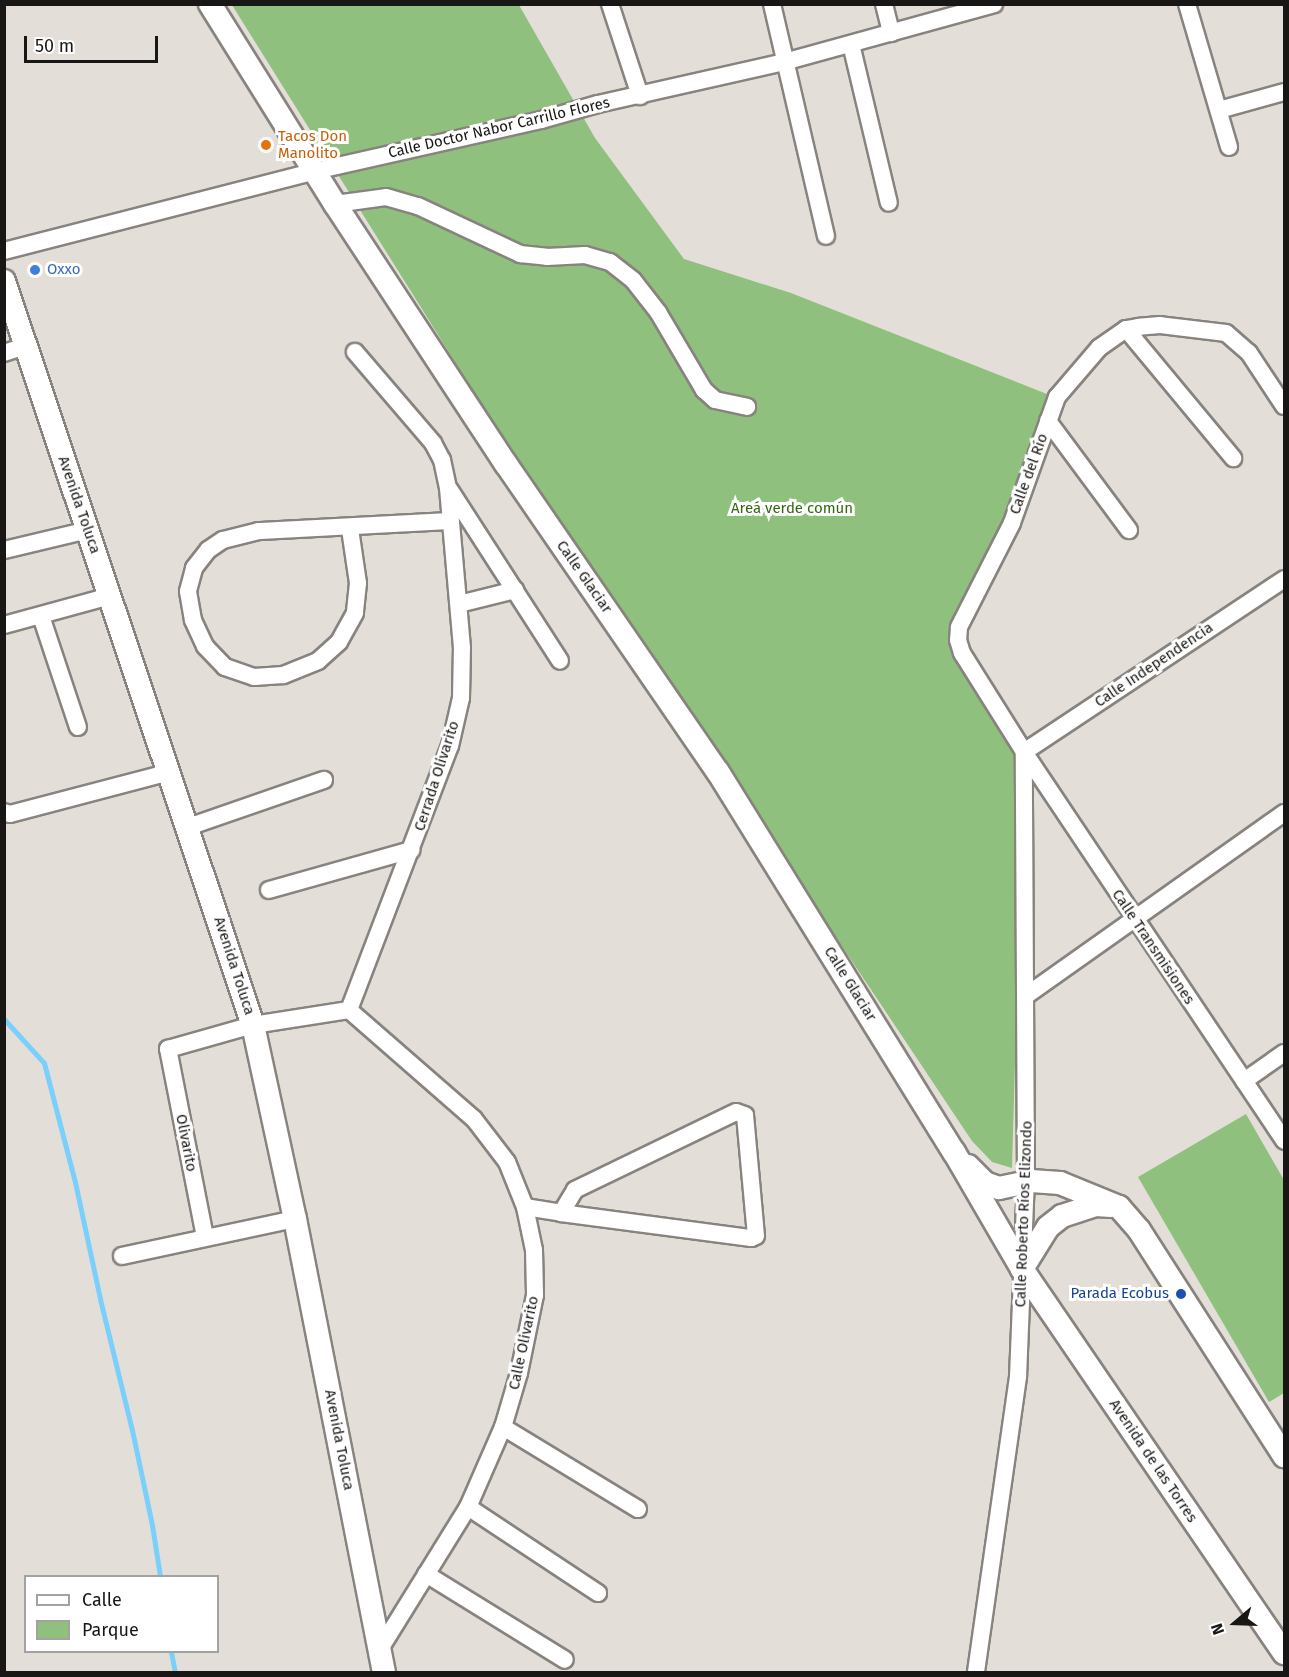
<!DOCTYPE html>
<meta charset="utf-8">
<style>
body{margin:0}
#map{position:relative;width:1289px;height:1677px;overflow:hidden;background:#e4ded9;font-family:"Fira Sans",sans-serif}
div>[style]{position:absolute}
.green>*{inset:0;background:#90c07d}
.stream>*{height:5px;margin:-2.5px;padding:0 2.5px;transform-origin:2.5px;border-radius:2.5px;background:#7ad0fb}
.roads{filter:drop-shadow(2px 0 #88837e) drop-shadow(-2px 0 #88837e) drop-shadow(0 2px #88837e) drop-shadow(0 -2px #88837e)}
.street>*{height:16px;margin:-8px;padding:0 8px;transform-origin:8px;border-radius:8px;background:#fff}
.secondary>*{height:22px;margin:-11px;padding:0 11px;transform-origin:11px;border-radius:11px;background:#fff}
.dots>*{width:16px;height:16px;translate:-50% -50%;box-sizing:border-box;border:3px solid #fff;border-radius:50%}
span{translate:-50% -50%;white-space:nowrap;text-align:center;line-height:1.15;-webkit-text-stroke:6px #fff;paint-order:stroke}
.street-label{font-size:15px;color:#191715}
.food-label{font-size:15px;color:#c56008}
.left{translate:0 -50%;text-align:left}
.shop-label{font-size:15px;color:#366cbe}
.park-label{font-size:15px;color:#326712}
.transit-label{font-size:15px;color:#164399}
.right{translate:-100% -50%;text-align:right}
.frame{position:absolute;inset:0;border:6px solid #191715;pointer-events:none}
.legend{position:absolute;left:24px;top:1575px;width:195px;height:78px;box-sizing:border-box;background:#fff;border:2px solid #a3a2a1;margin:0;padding:8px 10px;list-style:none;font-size:18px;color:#191715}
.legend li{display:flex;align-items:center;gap:12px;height:30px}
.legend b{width:30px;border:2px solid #a3a2a1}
.north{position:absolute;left:1205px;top:1593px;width:60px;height:60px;-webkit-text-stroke:4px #fff;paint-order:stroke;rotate:251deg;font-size:16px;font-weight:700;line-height:24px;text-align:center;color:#191715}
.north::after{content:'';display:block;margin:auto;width:21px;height:27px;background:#191715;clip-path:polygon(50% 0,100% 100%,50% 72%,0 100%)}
.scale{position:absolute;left:24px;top:36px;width:134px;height:27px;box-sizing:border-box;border:3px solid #191715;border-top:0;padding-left:8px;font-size:18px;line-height:21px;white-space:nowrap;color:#191715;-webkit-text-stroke:4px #fff;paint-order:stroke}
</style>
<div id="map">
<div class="green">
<i style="clip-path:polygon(232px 5px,519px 5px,595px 138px,684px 259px,791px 293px,1052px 396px,958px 640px,1024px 752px,1012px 1168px,992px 1162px,972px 1141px,495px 426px)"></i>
<i style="clip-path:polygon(1246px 1114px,1284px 1180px,1284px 1393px,1269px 1402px,1138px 1177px)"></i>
</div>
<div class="stream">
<i style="left:4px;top:1019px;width:59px;rotate:47.7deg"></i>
<i style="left:44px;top:1063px;width:123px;rotate:75.4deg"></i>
<i style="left:75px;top:1182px;width:120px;rotate:77.9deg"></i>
<i style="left:100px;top:1299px;width:135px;rotate:76.3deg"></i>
<i style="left:132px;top:1430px;width:97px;rotate:78.1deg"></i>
<i style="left:152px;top:1525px;width:52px;rotate:81.1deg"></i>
<i style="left:171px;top:1652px;width:20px;rotate:79deg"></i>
</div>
<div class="roads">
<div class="street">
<i style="left:610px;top:4px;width:97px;rotate:71.9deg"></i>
<i style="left:772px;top:4px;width:238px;rotate:76.9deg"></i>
<i style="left:884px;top:4px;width:30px;rotate:76deg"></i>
<i style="left:1187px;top:4px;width:149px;rotate:73.6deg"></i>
<i style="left:851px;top:44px;width:163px;rotate:76.6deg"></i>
<i style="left:1219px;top:110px;width:67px;rotate:-15.5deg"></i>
<i style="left:335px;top:204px;width:51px;rotate:-7.8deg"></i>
<i style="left:386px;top:197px;width:33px;rotate:16deg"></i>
<i style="left:418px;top:206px;width:113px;rotate:25.2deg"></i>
<i style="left:520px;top:254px;width:27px;rotate:6deg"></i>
<i style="left:547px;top:257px;width:38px;rotate:-3deg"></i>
<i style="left:585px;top:255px;width:26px;rotate:16deg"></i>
<i style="left:610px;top:262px;width:29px;rotate:38deg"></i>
<i style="left:633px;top:280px;width:41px;rotate:52deg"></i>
<i style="left:658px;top:312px;width:91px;rotate:59.5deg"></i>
<i style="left:704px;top:390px;width:15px;rotate:42deg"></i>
<i style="left:715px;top:400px;width:33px;rotate:12deg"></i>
<i style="left:4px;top:251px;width:321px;rotate:-14.4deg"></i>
<i style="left:315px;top:171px;width:232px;rotate:-12.7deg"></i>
<i style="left:541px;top:120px;width:59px;rotate:-15.7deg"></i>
<i style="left:598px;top:104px;width:191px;rotate:-12.7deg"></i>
<i style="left:784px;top:62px;width:218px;rotate:-15.4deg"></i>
<i style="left:1126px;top:329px;width:168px;rotate:50.3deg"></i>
<i style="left:4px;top:353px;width:23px;rotate:-18deg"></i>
<i style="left:1284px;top:406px;width:64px;rotate:-123.4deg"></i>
<i style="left:1249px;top:353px;width:30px;rotate:-139deg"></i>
<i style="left:1226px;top:333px;width:66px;rotate:-173.1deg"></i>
<i style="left:1160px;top:325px;width:21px;rotate:175deg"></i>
<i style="left:1139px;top:327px;width:13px;rotate:171deg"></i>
<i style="left:1126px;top:329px;width:33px;rotate:145deg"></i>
<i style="left:1099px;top:348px;width:65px;rotate:130.6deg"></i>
<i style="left:1057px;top:397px;width:134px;rotate:109.7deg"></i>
<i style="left:1012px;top:523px;width:117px;rotate:117deg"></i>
<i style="left:959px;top:627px;width:13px;rotate:94deg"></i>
<i style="left:958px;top:640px;width:14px;rotate:73deg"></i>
<i style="left:962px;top:653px;width:117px;rotate:57.9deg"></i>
<i style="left:1024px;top:752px;width:468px;rotate:56.2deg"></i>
<i style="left:1048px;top:421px;width:136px;rotate:53.4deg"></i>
<i style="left:450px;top:490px;width:203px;rotate:57.2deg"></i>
<i style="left:350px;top:529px;width:55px;rotate:81.6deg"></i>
<i style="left:358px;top:583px;width:30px;rotate:96deg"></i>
<i style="left:355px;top:613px;width:33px;rotate:119deg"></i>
<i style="left:339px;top:642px;width:28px;rotate:138deg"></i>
<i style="left:318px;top:661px;width:38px;rotate:158deg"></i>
<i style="left:283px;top:675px;width:29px;rotate:176deg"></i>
<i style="left:254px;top:677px;width:31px;rotate:-161deg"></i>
<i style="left:225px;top:667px;width:29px;rotate:-134deg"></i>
<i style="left:205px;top:646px;width:29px;rotate:-115deg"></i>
<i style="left:193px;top:620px;width:29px;rotate:-100deg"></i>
<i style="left:188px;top:591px;width:24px;rotate:-75deg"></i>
<i style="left:194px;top:568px;width:23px;rotate:-52deg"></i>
<i style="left:208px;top:550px;width:18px;rotate:-34deg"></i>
<i style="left:223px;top:540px;width:37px;rotate:-14deg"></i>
<i style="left:259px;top:531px;width:192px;rotate:-3deg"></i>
<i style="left:4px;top:550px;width:86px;rotate:-13.4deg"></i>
<i style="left:459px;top:604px;width:58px;rotate:-14deg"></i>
<i style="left:41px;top:616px;width:117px;rotate:71.6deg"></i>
<i style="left:4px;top:625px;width:110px;rotate:-15.3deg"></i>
<i style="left:1024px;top:752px;width:312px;rotate:-33.6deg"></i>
<i style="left:4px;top:812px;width:6px;rotate:18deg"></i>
<i style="left:10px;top:814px;width:165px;rotate:-14.7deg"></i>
<i style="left:188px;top:827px;width:144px;rotate:-19.1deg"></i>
<i style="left:269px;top:890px;width:148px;rotate:-15.7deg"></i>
<i style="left:1027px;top:995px;width:315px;rotate:-35.3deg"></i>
<i style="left:349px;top:1010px;width:283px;rotate:-69.1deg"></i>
<i style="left:450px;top:746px;width:49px;rotate:-77.1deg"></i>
<i style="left:461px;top:698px;width:50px;rotate:-88.9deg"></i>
<i style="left:462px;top:648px;width:161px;rotate:-95deg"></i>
<i style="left:448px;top:488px;width:29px;rotate:-102deg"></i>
<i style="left:442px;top:460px;width:19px;rotate:-118deg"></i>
<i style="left:433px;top:443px;width:120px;rotate:-130.6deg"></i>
<i style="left:1244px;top:1081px;width:49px;rotate:-35deg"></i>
<i style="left:525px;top:1207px;width:36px;rotate:9deg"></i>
<i style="left:561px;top:1213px;width:192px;rotate:7.5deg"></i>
<i style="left:751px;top:1238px;width:5px;rotate:-22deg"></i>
<i style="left:756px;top:1236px;width:121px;rotate:-95.2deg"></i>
<i style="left:745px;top:1115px;width:9px;rotate:-162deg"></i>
<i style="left:736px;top:1112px;width:179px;rotate:154.2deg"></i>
<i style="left:575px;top:1190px;width:27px;rotate:121deg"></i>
<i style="left:205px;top:1237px;width:192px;rotate:-101.1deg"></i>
<i style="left:168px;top:1049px;width:88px;rotate:-15.8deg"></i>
<i style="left:253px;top:1025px;width:97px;rotate:-8.9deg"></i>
<i style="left:349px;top:1010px;width:166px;rotate:41.1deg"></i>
<i style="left:474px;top:1119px;width:54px;rotate:52.5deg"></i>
<i style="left:507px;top:1162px;width:48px;rotate:68.2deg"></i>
<i style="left:525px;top:1207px;width:44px;rotate:78.2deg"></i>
<i style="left:534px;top:1250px;width:45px;rotate:88.7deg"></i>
<i style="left:535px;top:1295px;width:80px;rotate:101.6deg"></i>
<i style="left:519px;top:1373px;width:56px;rotate:106.5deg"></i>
<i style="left:503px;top:1427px;width:87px;rotate:113.6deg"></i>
<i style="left:468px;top:1507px;width:167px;rotate:121.8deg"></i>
<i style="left:122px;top:1256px;width:177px;rotate:-12.1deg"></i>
<i style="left:503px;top:1427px;width:158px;rotate:31.3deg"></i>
<i style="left:468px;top:1507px;width:156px;rotate:33.5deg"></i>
<i style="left:426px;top:1574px;width:163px;rotate:31.7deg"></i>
<i style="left:976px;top:1672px;width:298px;rotate:-81.9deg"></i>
<i style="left:1018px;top:1377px;width:195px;rotate:-87.7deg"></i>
<i style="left:1026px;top:1182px;width:429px;rotate:-90.3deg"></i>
</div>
<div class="secondary">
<i style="left:210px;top:4px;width:236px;rotate:58deg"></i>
<i style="left:335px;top:204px;width:311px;rotate:56.7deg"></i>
<i style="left:506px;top:464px;width:374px;rotate:55.5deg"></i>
<i style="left:718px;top:772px;width:447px;rotate:58.2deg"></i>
<i style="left:954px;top:1152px;width:135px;rotate:59.8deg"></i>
<i style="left:1022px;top:1269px;width:465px;rotate:55.7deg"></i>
<i style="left:4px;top:281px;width:785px;rotate:71.5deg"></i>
<i style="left:253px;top:1025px;width:198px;rotate:77.8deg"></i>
<i style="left:295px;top:1219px;width:462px;rotate:78.9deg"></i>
<i style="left:968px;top:1166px;width:24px;rotate:45deg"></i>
<i style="left:985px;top:1183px;width:15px;rotate:20deg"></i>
<i style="left:999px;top:1188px;width:33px;rotate:-12deg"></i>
<i style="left:1031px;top:1181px;width:29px;rotate:4deg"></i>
<i style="left:1060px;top:1183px;width:64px;rotate:22.1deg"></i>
<i style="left:1119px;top:1207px;width:30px;rotate:49deg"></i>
<i style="left:1139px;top:1230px;width:269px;rotate:57.3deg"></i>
<i style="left:1022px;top:1269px;width:49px;rotate:-58.2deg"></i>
<i style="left:1048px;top:1227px;width:18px;rotate:-38deg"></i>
<i style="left:1062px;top:1216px;width:36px;rotate:-18deg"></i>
<i style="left:1096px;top:1205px;width:15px;rotate:4deg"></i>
</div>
</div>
<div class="dots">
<i style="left:266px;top:145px;background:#e8710a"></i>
<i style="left:35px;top:270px;background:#3f7fe0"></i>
<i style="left:1181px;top:1294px;background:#1a4fb4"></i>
</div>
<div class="street-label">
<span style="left:499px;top:128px;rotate:-13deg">Calle Doctor Nabor Carrillo Flores</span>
<span style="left:1029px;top:474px;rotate:-70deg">Calle del Río</span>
<span style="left:79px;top:505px;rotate:71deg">Avenida Toluca</span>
<span style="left:584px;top:577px;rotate:55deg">Calle Glaciar</span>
<span style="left:1154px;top:665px;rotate:-34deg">Calle Independencia</span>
<span style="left:437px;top:776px;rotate:-72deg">Cerrada Olivarito</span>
<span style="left:1153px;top:947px;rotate:56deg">Calle Transmisiones</span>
<span style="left:234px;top:966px;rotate:72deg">Avenida Toluca</span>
<span style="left:850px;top:984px;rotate:58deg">Calle Glaciar</span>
<span style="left:186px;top:1143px;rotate:79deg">Olivarito</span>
<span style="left:1024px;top:1214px;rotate:-88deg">Calle Roberto Ríos Elizondo</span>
<span style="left:524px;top:1343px;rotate:-78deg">Calle Olivarito</span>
<span style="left:339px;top:1440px;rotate:79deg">Avenida Toluca</span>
<span style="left:1153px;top:1461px;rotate:56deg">Avenida de las Torres</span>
</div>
<div class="food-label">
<span class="left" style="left:278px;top:145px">Tacos Don<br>Manolito</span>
</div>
<div class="shop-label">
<span class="left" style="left:47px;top:270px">Oxxo</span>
</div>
<div class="park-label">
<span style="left:792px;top:509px">Areá verde común</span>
</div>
<div class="transit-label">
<span class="right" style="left:1169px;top:1294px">Parada Ecobus</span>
</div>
<div class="frame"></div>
<ul class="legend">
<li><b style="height:8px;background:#fff"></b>Calle</li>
<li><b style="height:16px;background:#90c07d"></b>Parque</li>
</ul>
<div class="north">N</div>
<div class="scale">50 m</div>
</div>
